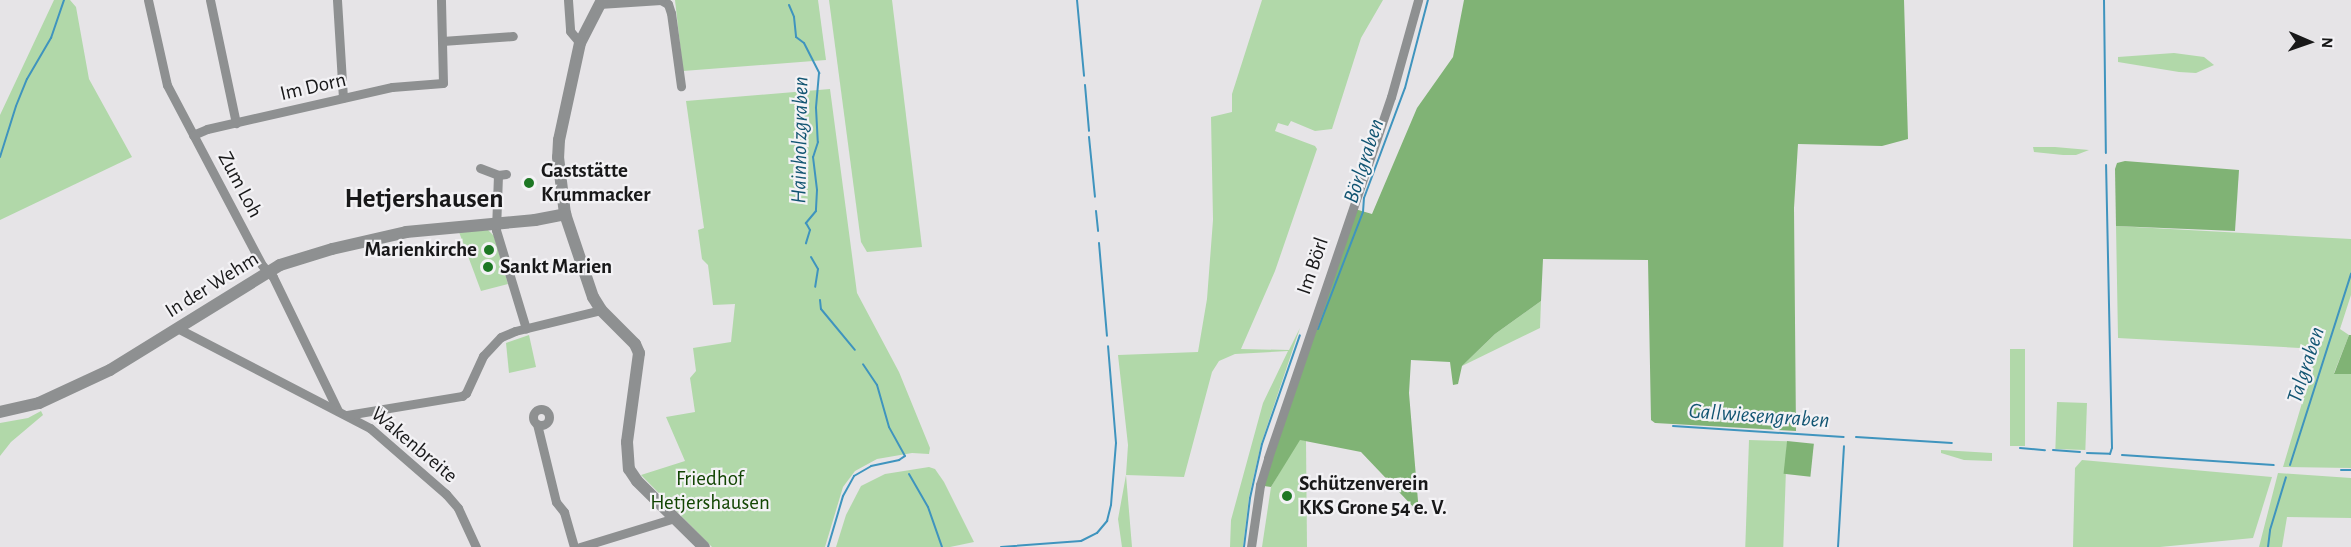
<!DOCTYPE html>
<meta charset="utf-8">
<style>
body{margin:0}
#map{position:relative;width:2351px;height:547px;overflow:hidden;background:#e6e4e7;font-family:"Alegreya Sans",sans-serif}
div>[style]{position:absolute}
.green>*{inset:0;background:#b1d8a9;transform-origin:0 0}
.forest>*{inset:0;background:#80b375;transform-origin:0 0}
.stream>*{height:2px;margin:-1px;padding:0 1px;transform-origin:1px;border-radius:1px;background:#3f94be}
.minor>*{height:9px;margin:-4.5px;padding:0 4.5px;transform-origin:4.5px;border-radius:4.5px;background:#8e9091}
.minor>.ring{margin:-4.5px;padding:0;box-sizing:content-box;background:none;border:9px solid #8e9091;border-radius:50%}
.tertiary>*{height:12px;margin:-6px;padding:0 6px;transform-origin:6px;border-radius:6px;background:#8e9091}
.dots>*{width:16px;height:16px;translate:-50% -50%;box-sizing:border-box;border:3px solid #f3f2f5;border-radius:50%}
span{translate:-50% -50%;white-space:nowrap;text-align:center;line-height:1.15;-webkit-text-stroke:4.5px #f3f2f5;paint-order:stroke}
.street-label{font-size:21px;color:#181819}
.poi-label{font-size:21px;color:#181819;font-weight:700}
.left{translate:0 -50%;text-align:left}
.right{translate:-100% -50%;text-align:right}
.park-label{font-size:21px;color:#124503}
.water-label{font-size:22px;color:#125572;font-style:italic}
.district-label{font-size:27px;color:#181819;font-weight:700}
.north{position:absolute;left:2279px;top:12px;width:60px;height:60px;-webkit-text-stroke:4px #f3f2f5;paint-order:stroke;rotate:92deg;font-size:16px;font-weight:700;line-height:24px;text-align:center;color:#181819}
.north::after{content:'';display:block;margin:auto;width:21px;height:27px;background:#181819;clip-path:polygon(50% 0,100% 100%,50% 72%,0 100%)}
</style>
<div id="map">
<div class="green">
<i style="clip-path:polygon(54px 0,70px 0,76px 7px,89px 79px,132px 157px,0 220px,0 115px)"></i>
<i style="clip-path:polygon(675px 0,818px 0,826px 60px,683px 71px)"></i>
<i style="clip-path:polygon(829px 0,892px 0,922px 247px,867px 252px,861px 242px)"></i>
<i style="clip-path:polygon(1262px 0,1383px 0,1361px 38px,1332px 129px,1315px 131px,1291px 121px,1288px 126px,1278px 123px,1275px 131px,1315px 146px,1317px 149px,1275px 271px,1241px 349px,1289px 350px,1300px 328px,1261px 444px,1249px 497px,1243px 547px,1230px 547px,1231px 520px,1263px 403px,1288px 351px,1235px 354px,1219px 361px,1212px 372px,1184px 477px,1126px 475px,1132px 547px,1122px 547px,1118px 519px,1126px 475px,1128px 445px,1118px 355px,1198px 352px,1207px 299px,1213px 220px,1211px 117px,1232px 112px,1232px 94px)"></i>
<i style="clip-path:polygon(2174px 53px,2204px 57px,2214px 65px,2196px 73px,2179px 72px,2118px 62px,2118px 57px)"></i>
<i style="clip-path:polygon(830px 89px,857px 293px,899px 372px,930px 448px,929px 454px,912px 453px,877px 459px,855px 471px,843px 487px,825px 547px,712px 547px,641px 475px,685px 461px,666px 417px,695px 412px,690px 378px,696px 371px,693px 348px,731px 342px,735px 304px,713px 305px,708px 265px,702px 259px,698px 230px,704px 228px,686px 101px)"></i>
<i style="clip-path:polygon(2033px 147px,2055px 147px,2089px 150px,2076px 155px,2063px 155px,2034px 152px)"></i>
<i style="clip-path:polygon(2116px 226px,2351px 239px,2351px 295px,2340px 329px,2349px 335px,2334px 373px,2351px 374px,2351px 468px,2283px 467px,2318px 349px,2118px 338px)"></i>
<i style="clip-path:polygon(488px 230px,494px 236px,508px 284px,481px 291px,459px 232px)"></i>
<i style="clip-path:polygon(1541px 301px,1540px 328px,1462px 366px,1495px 334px)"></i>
<i style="clip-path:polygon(529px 335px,536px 367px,509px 373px,506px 343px)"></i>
<i style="left:2010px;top:349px;width:15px;height:97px"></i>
<i style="left:2057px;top:402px;width:30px;height:47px;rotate:2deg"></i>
<i style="clip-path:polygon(41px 411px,43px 415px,11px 442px,0 456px,0 423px,28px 418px)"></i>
<i style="clip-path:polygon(1299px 439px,1306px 441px,1307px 547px,1262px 547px,1271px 487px)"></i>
<i style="left:1749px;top:440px;width:38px;height:107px;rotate:2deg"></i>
<i style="clip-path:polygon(1941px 450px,1992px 453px,1992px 461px,1964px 460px,1941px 453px)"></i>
<i style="clip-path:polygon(2082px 460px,2272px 477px,2253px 538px,2160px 547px,2073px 547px,2075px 468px)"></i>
<i style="clip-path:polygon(929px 467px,935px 469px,944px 482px,974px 542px,950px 547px,836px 547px,846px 515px,861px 486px,885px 474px)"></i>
<i style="clip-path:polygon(2278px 473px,2351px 478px,2351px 518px,2287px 517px,2282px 547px,2259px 547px)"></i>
</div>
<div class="forest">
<i style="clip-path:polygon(1464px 0,1904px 0,1908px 139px,1882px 146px,1798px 144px,1794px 208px,1796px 431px,1655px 423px,1651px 420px,1648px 260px,1543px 259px,1541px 301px,1495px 334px,1462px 366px,1458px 384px,1453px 385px,1450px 362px,1411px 360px,1409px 393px,1419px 513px,1361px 452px,1300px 440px,1271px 487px,1264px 486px,1271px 457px,1355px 209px,1372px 214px,1417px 108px,1453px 57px)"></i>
<i style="clip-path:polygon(2125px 161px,2239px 170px,2235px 231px,2116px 226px,2115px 169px,2117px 163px)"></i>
<i style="clip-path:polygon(2349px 335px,2351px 335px,2351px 374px,2334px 374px)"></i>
<i style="left:1787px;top:441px;width:27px;height:33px;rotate:6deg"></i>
</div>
<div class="stream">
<i style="left:1077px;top:0;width:76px;rotate:84.7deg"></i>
<i style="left:2104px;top:0;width:153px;rotate:89.3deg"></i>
<i style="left:789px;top:5px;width:13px;rotate:67deg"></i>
<i style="left:794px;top:17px;width:20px;rotate:84deg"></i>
<i style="left:796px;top:37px;width:10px;rotate:37deg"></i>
<i style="left:804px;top:43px;width:34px;rotate:63deg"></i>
<i style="left:819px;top:73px;width:35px;rotate:95deg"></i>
<i style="left:816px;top:108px;width:34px;rotate:87deg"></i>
<i style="left:818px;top:142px;width:16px;rotate:108deg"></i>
<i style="left:813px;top:157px;width:33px;rotate:83deg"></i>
<i style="left:817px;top:190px;width:21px;rotate:93deg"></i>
<i style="left:816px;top:211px;width:16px;rotate:130deg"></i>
<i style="left:806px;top:223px;width:8px;rotate:60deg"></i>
<i style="left:810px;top:230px;width:14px;rotate:107deg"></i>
<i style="left:1085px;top:85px;width:46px;rotate:85deg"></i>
<i style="left:1089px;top:137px;width:60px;rotate:84.3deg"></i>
<i style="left:0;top:157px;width:53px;rotate:-72.6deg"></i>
<i style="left:16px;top:106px;width:29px;rotate:-68deg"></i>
<i style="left:27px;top:79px;width:48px;rotate:-59.7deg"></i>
<i style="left:51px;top:38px;width:40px;rotate:-71.1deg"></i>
<i style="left:1096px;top:211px;width:20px;rotate:84deg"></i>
<i style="left:1099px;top:243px;width:93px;rotate:85.1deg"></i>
<i style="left:811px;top:257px;width:14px;rotate:60deg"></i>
<i style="left:818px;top:269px;width:18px;rotate:99deg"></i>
<i style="left:820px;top:300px;width:9px;rotate:84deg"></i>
<i style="left:821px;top:309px;width:53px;rotate:50.3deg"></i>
<i style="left:1318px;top:329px;width:125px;rotate:-69deg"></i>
<i style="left:1363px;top:212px;width:14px;rotate:-86deg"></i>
<i style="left:1364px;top:198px;width:117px;rotate:-69.6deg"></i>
<i style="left:1405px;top:88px;width:91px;rotate:-75.4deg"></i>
<i style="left:1673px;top:426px;width:171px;rotate:3.7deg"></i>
<i style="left:1856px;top:437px;width:96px;rotate:3.6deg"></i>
<i style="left:2020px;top:448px;width:25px;rotate:5deg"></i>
<i style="left:2053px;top:450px;width:27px;rotate:4deg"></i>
<i style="left:2087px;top:453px;width:23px;rotate:2deg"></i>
<i style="left:2110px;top:454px;width:6px;rotate:-72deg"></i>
<i style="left:2112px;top:448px;width:283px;rotate:-91.2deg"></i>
<i style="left:2122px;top:455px;width:152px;rotate:3.8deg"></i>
<i style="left:2290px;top:465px;width:201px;rotate:-72.3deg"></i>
<i style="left:2341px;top:470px;width:10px"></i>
<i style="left:909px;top:474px;width:38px;rotate:60deg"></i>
<i style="left:928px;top:507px;width:42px;rotate:70.7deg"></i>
<i style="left:828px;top:547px;width:53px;rotate:-73.6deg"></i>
<i style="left:843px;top:496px;width:23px;rotate:-61deg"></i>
<i style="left:854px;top:476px;width:20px;rotate:-30deg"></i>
<i style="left:871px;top:466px;width:29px;rotate:-12deg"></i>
<i style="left:899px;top:460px;width:7px;rotate:-34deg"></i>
<i style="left:905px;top:456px;width:33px;rotate:-119deg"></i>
<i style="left:889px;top:427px;width:44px;rotate:-105.9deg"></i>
<i style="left:877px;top:385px;width:25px;rotate:-124deg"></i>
<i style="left:1001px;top:547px;width:80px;rotate:-4.3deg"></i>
<i style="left:1081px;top:541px;width:18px;rotate:-27deg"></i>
<i style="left:1097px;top:533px;width:16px;rotate:-50deg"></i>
<i style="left:1107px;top:521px;width:16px;rotate:-76deg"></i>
<i style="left:1111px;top:505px;width:62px;rotate:-85.4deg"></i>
<i style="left:1116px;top:443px;width:97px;rotate:-94.7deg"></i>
<i style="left:1244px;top:547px;width:49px;rotate:-83deg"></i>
<i style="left:1250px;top:498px;width:55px;rotate:-77.5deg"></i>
<i style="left:1262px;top:444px;width:115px;rotate:-70.8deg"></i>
<i style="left:1838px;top:547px;width:101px;rotate:-86.6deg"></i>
<i style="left:2268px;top:547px;width:17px;rotate:-83deg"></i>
<i style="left:2270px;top:530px;width:55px;rotate:-73.2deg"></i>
</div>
<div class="minor">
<i style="left:148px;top:0;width:87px;rotate:77.4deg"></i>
<i style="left:167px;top:85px;width:204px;rotate:62.2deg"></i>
<i style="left:262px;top:265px;width:16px;rotate:47deg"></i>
<i style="left:273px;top:277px;width:149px;rotate:64.1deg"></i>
<i style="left:210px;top:0;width:126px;rotate:78.1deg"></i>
<i style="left:337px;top:0;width:98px;rotate:86.5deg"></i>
<i style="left:568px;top:0;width:31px;rotate:86deg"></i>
<i style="left:570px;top:31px;width:16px;rotate:50deg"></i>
<i style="left:599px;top:4px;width:62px;rotate:-3.7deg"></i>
<i style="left:661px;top:0;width:8px;rotate:30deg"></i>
<i style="left:668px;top:4px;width:9px;rotate:72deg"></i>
<i style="left:671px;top:13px;width:74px;rotate:82.2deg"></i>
<i style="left:442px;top:41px;width:71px;rotate:-4deg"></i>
<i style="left:193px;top:135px;width:15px;rotate:-23deg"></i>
<i style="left:207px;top:129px;width:190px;rotate:-12.8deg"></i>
<i style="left:392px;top:87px;width:51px;rotate:-4.5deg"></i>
<i style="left:443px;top:83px;width:83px;rotate:-91.4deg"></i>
<i style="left:480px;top:168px;width:19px;rotate:21deg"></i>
<i style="left:506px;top:174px;width:8px;rotate:173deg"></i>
<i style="left:498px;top:175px;width:55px;rotate:92.1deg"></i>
<i style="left:496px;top:230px;width:103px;rotate:73.1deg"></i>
<i style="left:179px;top:329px;width:215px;rotate:27.4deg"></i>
<i style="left:370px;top:428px;width:101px;rotate:41deg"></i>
<i style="left:446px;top:494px;width:18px;rotate:49deg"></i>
<i style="left:458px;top:508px;width:43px;rotate:65.2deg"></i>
<i class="ring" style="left:533px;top:409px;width:7px;height:7px"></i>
<i style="left:347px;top:415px;width:117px;rotate:-9.4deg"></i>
<i style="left:462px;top:396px;width:5px;rotate:-37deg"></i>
<i style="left:466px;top:393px;width:41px;rotate:-65.3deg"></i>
<i style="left:483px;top:356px;width:26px;rotate:-47deg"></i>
<i style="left:501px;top:337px;width:15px;rotate:-23deg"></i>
<i style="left:515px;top:331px;width:89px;rotate:-13.7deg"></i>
<i style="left:537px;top:424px;width:80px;rotate:76.3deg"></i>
<i style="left:556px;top:502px;width:13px;rotate:51deg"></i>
<i style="left:564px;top:512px;width:36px;rotate:74deg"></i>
<i style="left:580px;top:547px;width:99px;rotate:-17deg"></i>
<i style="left:1251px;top:547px;width:63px;rotate:-81.7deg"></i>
<i style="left:1260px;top:485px;width:28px;rotate:-73deg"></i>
<i style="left:1268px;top:458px;width:381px;rotate:-71.2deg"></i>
<i style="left:1391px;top:97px;width:101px;rotate:-74.4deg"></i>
</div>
<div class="tertiary">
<i style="left:602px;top:0;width:48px;rotate:117.1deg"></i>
<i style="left:580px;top:43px;width:99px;rotate:102.2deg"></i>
<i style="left:559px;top:140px;width:17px;rotate:93deg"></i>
<i style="left:558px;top:157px;width:57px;rotate:83deg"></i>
<i style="left:565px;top:214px;width:88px;rotate:71.4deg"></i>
<i style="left:593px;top:297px;width:15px;rotate:58deg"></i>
<i style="left:601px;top:310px;width:48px;rotate:45deg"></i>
<i style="left:635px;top:344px;width:10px;rotate:66deg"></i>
<i style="left:639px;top:353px;width:90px;rotate:97.7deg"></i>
<i style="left:627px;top:442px;width:27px;rotate:86deg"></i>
<i style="left:629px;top:469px;width:14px;rotate:56deg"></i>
<i style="left:637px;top:481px;width:94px;rotate:44.6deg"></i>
<i style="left:0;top:412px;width:40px;rotate:-13deg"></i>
<i style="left:39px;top:403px;width:78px;rotate:-24.9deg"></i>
<i style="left:110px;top:370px;width:200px;rotate:-31.7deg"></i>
<i style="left:280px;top:265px;width:54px;rotate:-17.1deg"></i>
<i style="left:332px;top:249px;width:76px;rotate:-12.9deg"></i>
<i style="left:406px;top:232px;width:130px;rotate:-5.3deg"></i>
<i style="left:535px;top:220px;width:31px;rotate:-11deg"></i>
</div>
<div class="dots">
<i style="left:529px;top:183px;background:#1d7724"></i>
<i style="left:489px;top:250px;background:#1d7724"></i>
<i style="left:488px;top:267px;background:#1d7724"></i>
<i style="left:1287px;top:496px;background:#1d7724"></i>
</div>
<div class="street-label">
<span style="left:313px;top:87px;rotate:-13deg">Im Dorn</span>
<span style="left:240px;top:185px;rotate:62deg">Zum Loh</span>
<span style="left:1313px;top:266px;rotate:-71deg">Im Börl</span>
<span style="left:212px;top:285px;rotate:-32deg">In der Wehm</span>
<span style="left:414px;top:445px;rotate:40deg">Wakenbreite</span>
</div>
<div class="poi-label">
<span class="left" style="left:541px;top:183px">Gaststätte<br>Krummacker</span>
<span class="right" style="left:477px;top:250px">Marienkirche</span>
<span class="left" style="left:500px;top:267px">Sankt Marien</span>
<span class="left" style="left:1299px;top:496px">Schützenverein<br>KKS Grone 54 e. V.</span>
</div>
<div class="park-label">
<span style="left:710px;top:491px">Friedhof<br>Hetjershausen</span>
</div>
<div class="water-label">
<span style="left:800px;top:140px;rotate:-89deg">Hainholzgraben</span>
<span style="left:1364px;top:161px;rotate:-72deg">Börlgraben</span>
<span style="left:2306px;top:365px;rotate:-72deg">Talgraben</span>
<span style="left:1759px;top:416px;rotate:4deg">Gallwiesengraben</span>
</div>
<div class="district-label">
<span style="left:424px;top:199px">Hetjershausen</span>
</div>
<div class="north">N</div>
</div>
